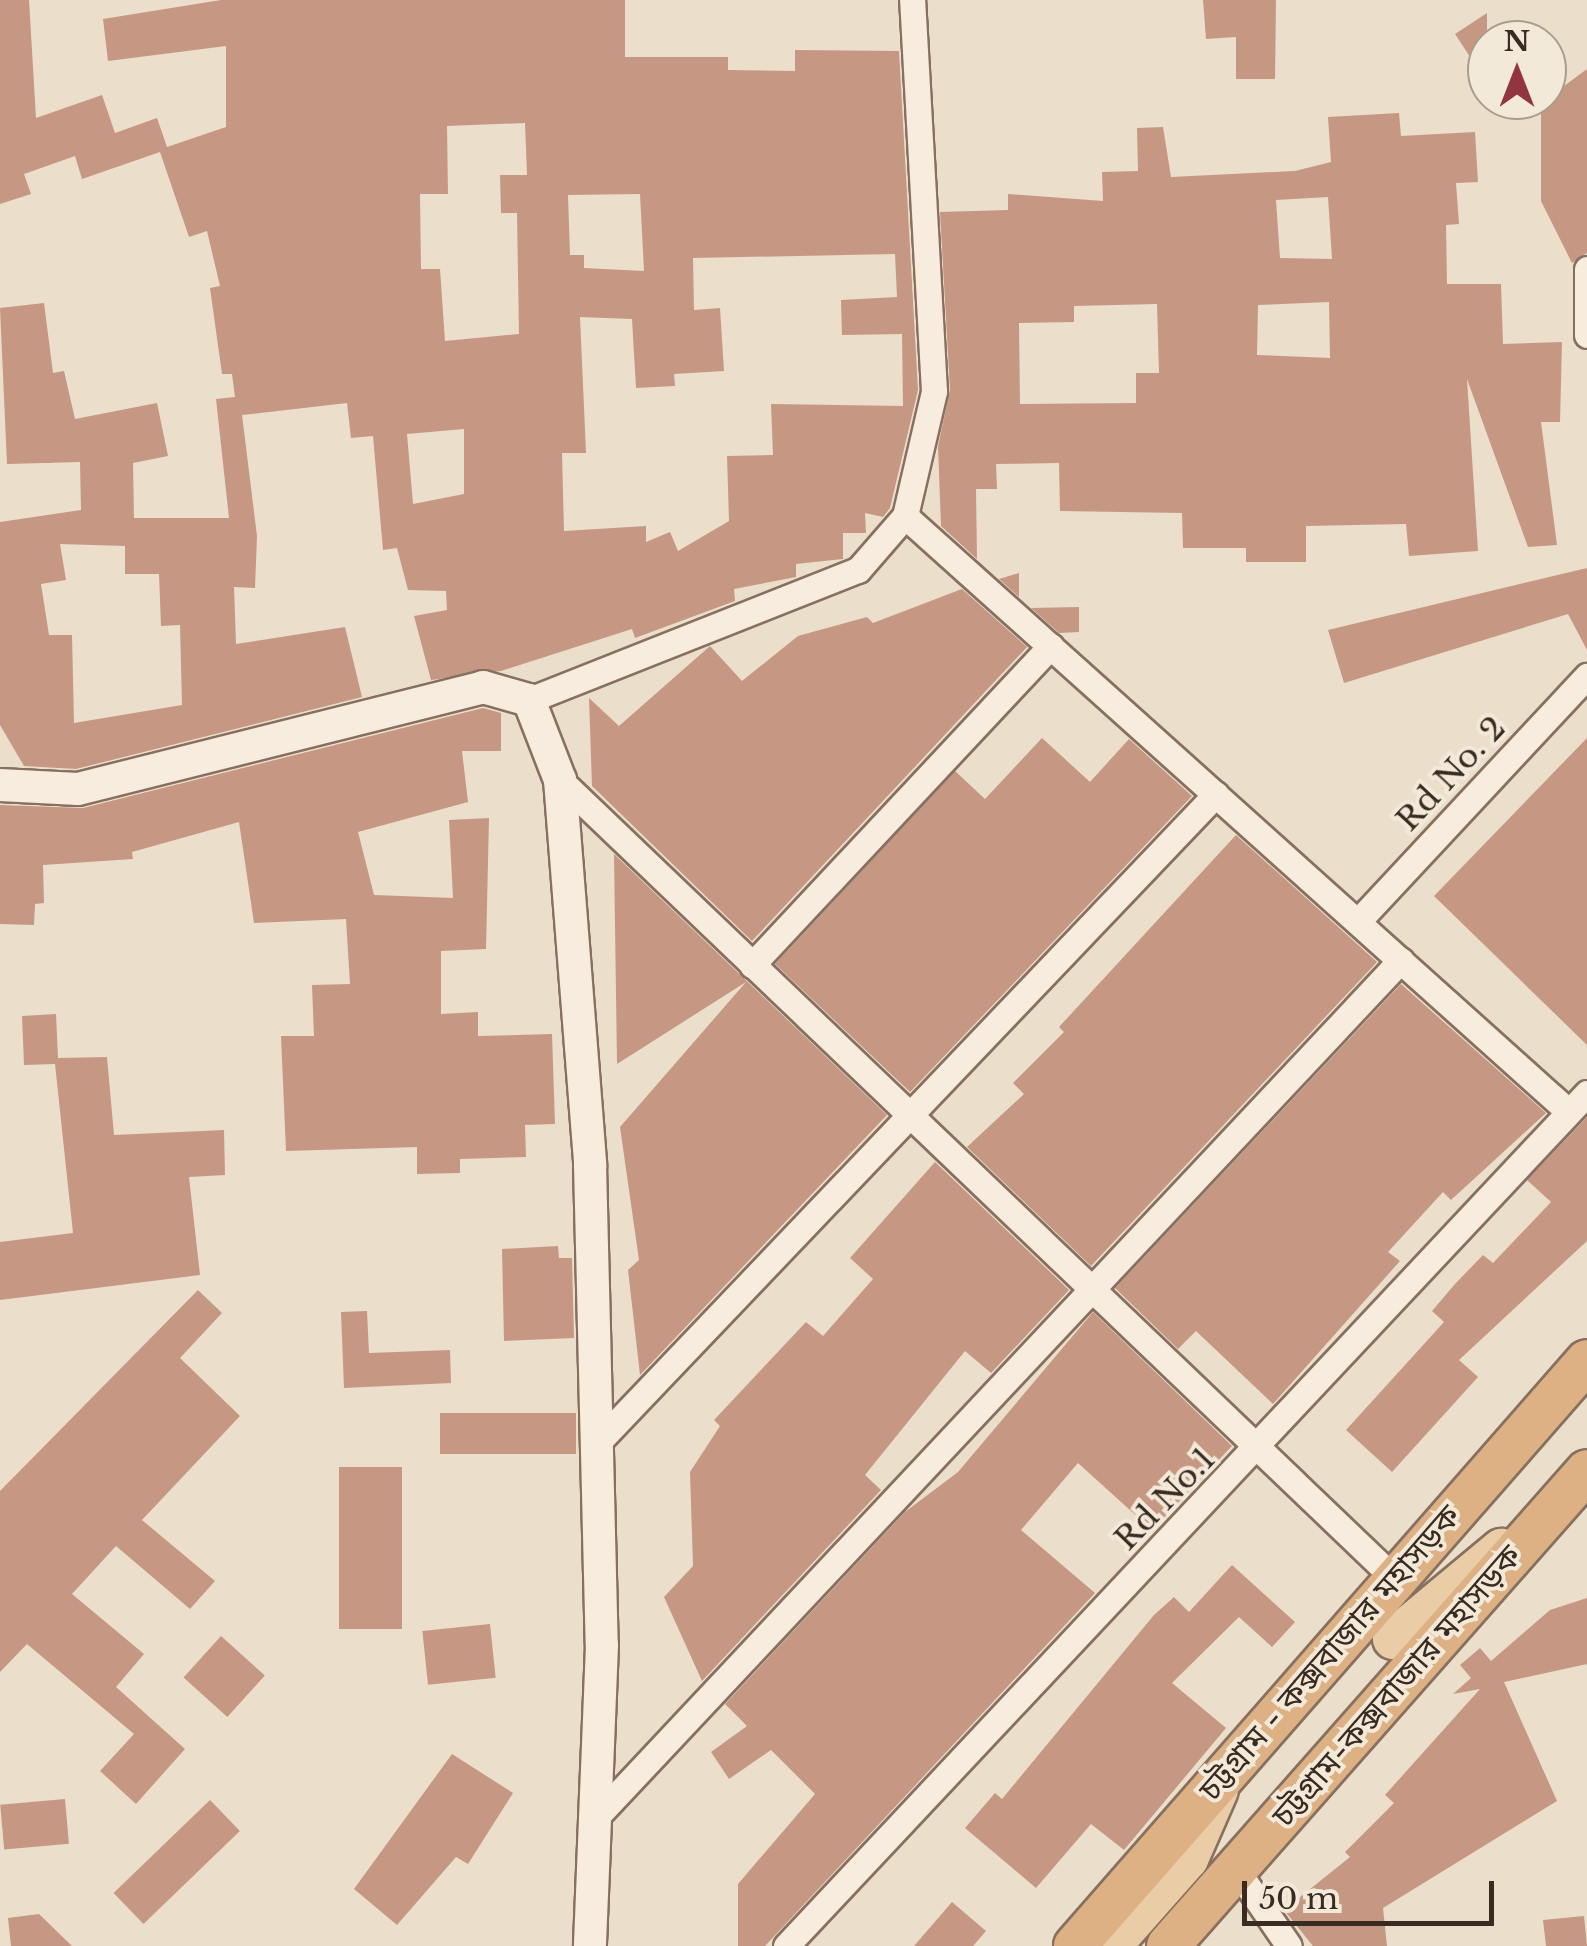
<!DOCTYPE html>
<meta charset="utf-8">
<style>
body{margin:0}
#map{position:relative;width:1587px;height:1946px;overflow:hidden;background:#ebdeca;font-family:"Libre Baskerville","Noto Sans Bengali",serif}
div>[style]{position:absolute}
.building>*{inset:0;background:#c69883;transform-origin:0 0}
.roads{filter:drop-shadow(2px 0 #877060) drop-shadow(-2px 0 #877060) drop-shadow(0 2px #877060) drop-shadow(0 -2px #877060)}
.minor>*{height:25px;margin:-12.5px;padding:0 12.5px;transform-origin:12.5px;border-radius:12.5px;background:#f7ecdd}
.tertiary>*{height:32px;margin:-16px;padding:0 16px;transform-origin:16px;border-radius:16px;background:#f7ecdd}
.primary>*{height:40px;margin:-20px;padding:0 20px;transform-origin:20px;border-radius:20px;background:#eacda6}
.trunk>*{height:42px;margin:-21px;padding:0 21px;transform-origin:21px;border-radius:21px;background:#deb184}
span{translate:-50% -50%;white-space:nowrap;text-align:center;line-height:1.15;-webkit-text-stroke:8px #f3e9d9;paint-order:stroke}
.street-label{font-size:32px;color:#392a22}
.north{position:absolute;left:1467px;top:20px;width:100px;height:100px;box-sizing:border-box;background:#f3e9d9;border:2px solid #a99d90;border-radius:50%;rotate:0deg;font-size:28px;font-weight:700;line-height:40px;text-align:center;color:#392a22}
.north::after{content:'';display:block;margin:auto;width:35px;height:45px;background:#91353f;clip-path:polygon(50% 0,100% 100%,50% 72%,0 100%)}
.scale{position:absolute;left:1242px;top:1881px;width:252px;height:45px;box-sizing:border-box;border:5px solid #392a22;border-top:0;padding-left:12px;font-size:30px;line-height:35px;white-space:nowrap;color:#392a22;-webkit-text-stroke:8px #f3e9d9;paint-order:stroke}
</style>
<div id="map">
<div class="building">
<i style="clip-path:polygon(evenodd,0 0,29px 0,36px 118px,102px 95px,115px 133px,157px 118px,167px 147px,226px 127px,226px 46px,108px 61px,103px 19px,221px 0,625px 0,625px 57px,728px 57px,728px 70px,795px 71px,795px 50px,899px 51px,918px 390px,890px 508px,883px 517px,865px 513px,866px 533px,843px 533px,843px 559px,796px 564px,796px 577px,734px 589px,735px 601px,635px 638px,632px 629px,501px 671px,431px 680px,414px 616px,447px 610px,446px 591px,408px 590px,397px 548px,383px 550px,373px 436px,351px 438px,347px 403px,242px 415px,257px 536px,255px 588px,234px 587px,236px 644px,345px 627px,362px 697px,76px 769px,24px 766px,0 725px,0 522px,81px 510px,80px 462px,7px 464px,0 308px,44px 303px,53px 373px,64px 371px,75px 419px,157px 403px,168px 456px,133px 463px,134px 518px,229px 518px,216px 399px,235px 397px,232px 374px,222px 374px,210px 288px,220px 286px,207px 231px,189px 237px,160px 152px,82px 179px,75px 156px,24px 174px,31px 194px,0 204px,0 0,525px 123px,527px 175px,500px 175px,501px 213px,517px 213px,519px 334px,445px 341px,440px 269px,421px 269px,420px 194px,448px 194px,447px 126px,525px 123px,0 0,640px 194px,644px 271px,584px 268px,584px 255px,570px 255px,568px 195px,640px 194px,0 0,895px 254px,897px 297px,841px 300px,842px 335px,902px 334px,903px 406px,771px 404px,773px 455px,727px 456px,729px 521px,678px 551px,670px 532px,646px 542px,646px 526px,564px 531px,562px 453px,586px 453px,580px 317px,632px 319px,636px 388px,675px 386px,674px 374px,724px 371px,720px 308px,694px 310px,693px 258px,895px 254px,0 0,464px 429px,464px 494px,413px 504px,407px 434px,464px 429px,0 0,60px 544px,125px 546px,125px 574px,159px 574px,161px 626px,180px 625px,182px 705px,74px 723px,72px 635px,49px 635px,41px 584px,66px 580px,60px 544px)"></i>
<i style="clip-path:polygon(1203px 0,1276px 0,1275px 79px,1236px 79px,1236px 37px,1206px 39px)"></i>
<i style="clip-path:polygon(1487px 13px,1487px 83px,1455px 34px)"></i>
<i style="clip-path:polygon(1587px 69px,1587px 253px,1572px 263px,1541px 201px,1541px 103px)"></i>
<i style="clip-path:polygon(evenodd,1399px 113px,1401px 136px,1475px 132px,1478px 182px,1456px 183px,1459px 224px,1446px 225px,1447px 284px,1501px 284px,1503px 344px,1562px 342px,1560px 422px,1541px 422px,1557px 545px,1528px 547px,1467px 379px,1478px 551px,1409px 556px,1406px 524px,1306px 526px,1306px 562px,1246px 562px,1246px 548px,1183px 548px,1182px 513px,1060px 511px,1059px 463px,996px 464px,997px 489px,976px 489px,977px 559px,941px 526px,938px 446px,950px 390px,940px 212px,1008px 210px,1008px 194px,1103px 201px,1102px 172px,1138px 171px,1137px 128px,1163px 127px,1171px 177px,1295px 171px,1331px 162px,1328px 117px,1399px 113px,1328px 197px,1332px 259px,1280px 258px,1276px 200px,1328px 197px,1399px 113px,1329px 302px,1330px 358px,1257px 355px,1258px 305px,1329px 302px,1399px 113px,1157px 304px,1159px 373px,1136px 373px,1136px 403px,1020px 404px,1019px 323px,1074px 322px,1074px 306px,1157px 304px)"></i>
<i style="clip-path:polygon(1587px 568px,1587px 650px,1568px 614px,1344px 683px,1328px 630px)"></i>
<i style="clip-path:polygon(1019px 573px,1019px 597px,999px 579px)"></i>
<i style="clip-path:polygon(962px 589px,1027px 647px,752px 941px,592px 786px,589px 698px,619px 726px,710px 646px,742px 681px,798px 636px,867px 617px,873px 623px)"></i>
<i style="clip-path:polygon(1079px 607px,1079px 632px,1059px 633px,1031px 608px)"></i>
<i style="clip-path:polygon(483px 708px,501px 713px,501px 751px,462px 751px,468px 802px,358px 832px,374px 895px,453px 898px,449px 820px,489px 818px,486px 949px,441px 951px,441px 1014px,478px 1012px,478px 1036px,552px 1034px,555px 1124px,525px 1125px,526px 1157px,460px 1159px,460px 1173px,417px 1174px,417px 1147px,286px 1151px,281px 1036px,314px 1036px,312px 985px,350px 984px,346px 919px,254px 923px,239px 822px,132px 852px,133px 859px,43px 865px,44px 903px,35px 904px,34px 925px,0 924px,0 805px,83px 808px)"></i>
<i style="clip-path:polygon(1042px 738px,1090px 782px,1129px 739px,1192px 796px,910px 1092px,775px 964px,955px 771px,985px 799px)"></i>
<i style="clip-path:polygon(1587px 738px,1587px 1045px,1434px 896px)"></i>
<i style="clip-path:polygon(1236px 835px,1377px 962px,1091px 1266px,967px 1147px,1024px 1094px,1013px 1083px,1064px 1032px,1059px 1027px)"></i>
<i style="clip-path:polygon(614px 854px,887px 1115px,640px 1375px,628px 1270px,639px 1260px,620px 1127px,746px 982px,617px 1064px)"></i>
<i style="clip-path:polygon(1401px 984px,1546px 1113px,1451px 1200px,1443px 1192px,1388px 1252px,1400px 1261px,1273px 1404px,1196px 1331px,1178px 1349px,1115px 1288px)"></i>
<i style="clip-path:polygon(56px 1014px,58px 1058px,107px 1057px,114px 1135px,224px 1130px,225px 1175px,189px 1177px,200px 1275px,0 1300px,0 1242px,73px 1233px,55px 1064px,24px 1065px,22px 1016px)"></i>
<i style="clip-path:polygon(1587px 1117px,1587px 1241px,1459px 1360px,1478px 1377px,1392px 1472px,1346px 1430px,1444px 1322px,1432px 1311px,1455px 1284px,1483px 1255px,1493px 1263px,1551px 1202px,1527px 1180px)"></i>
<i style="clip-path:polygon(935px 1162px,1069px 1290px,991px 1373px,965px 1351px,865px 1475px,881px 1490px,702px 1681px,664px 1597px,693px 1566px,690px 1472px,720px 1426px,714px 1420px,806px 1322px,823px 1336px,873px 1279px,850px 1258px)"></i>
<i style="clip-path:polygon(558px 1246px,559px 1258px,572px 1258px,574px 1338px,504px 1341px,502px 1249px)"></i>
<i style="clip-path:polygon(198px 1290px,222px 1313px,180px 1358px,240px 1416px,142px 1520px,215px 1581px,190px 1609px,116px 1546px,72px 1594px,144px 1654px,116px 1687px,185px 1749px,136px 1804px,100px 1771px,134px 1734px,27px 1644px,0 1672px,0 1491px)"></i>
<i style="clip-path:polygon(367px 1311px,369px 1353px,450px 1350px,451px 1383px,344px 1388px,341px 1312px)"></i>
<i style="clip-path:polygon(1093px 1312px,1232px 1446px,1152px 1530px,1078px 1463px,1021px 1530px,1095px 1593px,765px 1946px,738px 1946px,738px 1884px,815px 1794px,771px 1750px,729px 1779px,711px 1752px,747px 1726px,725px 1704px,905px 1512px,958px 1472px)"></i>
<i style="left:440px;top:1413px;width:136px;height:41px"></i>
<i style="left:339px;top:1467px;width:63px;height:162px"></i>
<i style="clip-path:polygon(1232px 1565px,1295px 1622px,1272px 1647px,1239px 1617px,1172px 1683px,1226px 1728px,1124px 1850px,1091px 1824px,1036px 1888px,965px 1828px,995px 1793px,1002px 1799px,1154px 1615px,1174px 1597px,1189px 1612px)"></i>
<i style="clip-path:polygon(1587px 1598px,1587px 1664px,1504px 1682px,1557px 1801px,1383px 1908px,1387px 1946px,1313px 1946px,1284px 1910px,1350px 1857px,1345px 1852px,1394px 1803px,1385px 1795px,1480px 1689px,1453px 1694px,1471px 1678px,1460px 1665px,1480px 1648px,1491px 1661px,1550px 1610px)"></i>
<i style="left:490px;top:1624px;width:54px;height:68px;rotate:84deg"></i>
<i style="left:221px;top:1636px;width:59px;height:56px;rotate:42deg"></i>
<i style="clip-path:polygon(452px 1754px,513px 1793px,468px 1864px,456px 1857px,397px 1925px,354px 1889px)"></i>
<i style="left:65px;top:1799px;width:45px;height:65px;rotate:85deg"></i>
<i style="left:210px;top:1800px;width:43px;height:134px;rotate:46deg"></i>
<i style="clip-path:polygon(952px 1902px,986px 1931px,973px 1946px,914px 1946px)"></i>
<i style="clip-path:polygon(39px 1914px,72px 1946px,11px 1946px,8px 1918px)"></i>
<i style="clip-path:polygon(1584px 1916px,1587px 1946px,1546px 1946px,1543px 1920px)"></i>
</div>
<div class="roads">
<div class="minor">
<i style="left:1587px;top:269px;width:66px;rotate:90deg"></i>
<i style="left:905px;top:516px;width:892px;rotate:41.91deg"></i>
<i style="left:529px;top:700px;width:354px;rotate:-21.6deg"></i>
<i style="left:858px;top:570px;width:72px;rotate:-49deg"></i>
<i style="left:905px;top:516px;width:128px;rotate:-76.9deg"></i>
<i style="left:934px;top:391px;width:392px;rotate:-93.2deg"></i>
<i style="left:560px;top:780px;width:1154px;rotate:43.74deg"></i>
<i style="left:1362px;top:917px;width:330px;rotate:-47deg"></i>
<i style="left:752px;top:965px;width:437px;rotate:-46.9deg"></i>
<i style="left:601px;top:1439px;width:891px;rotate:-46.36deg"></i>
<i style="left:602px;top:1811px;width:1167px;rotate:-46.81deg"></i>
<i style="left:1236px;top:1869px;width:93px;rotate:55.5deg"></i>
<i style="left:786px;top:1946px;width:1170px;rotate:-46.8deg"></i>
</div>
<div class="tertiary">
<i style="left:0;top:785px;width:78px;rotate:2.9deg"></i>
<i style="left:78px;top:789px;width:418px;rotate:-14.1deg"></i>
<i style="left:483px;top:687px;width:48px;rotate:15.8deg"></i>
<i style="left:529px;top:700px;width:86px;rotate:68.8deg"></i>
<i style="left:560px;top:780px;width:386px;rotate:85.5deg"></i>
<i style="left:590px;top:1165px;width:480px;rotate:88.6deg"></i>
<i style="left:602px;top:1645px;width:301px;rotate:92.3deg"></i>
</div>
<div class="primary">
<i style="left:1393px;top:1639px;width:141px;rotate:-39.8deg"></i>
<i style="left:1111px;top:1946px;width:116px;rotate:-48.5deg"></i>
<i style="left:1188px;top:1859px;width:75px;rotate:-66.5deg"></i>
</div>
<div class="trunk">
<i style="left:1075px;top:1946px;width:777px;rotate:-48.81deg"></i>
<i style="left:1168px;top:1946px;width:633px;rotate:-48.58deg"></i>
</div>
</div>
<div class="street-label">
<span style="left:1451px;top:774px;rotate:-47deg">Rd No. 2</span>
<span style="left:1165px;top:1499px;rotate:-46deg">Rd No.1</span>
<span style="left:1330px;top:1653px;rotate:-49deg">চট্টগ্রাম - কক্সবাজার মহাসড়ক</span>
<span style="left:1397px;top:1686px;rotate:-49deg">চট্টগ্রাম-কক্সবাজার মহাসড়ক</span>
</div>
<div class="north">N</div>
<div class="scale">50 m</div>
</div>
